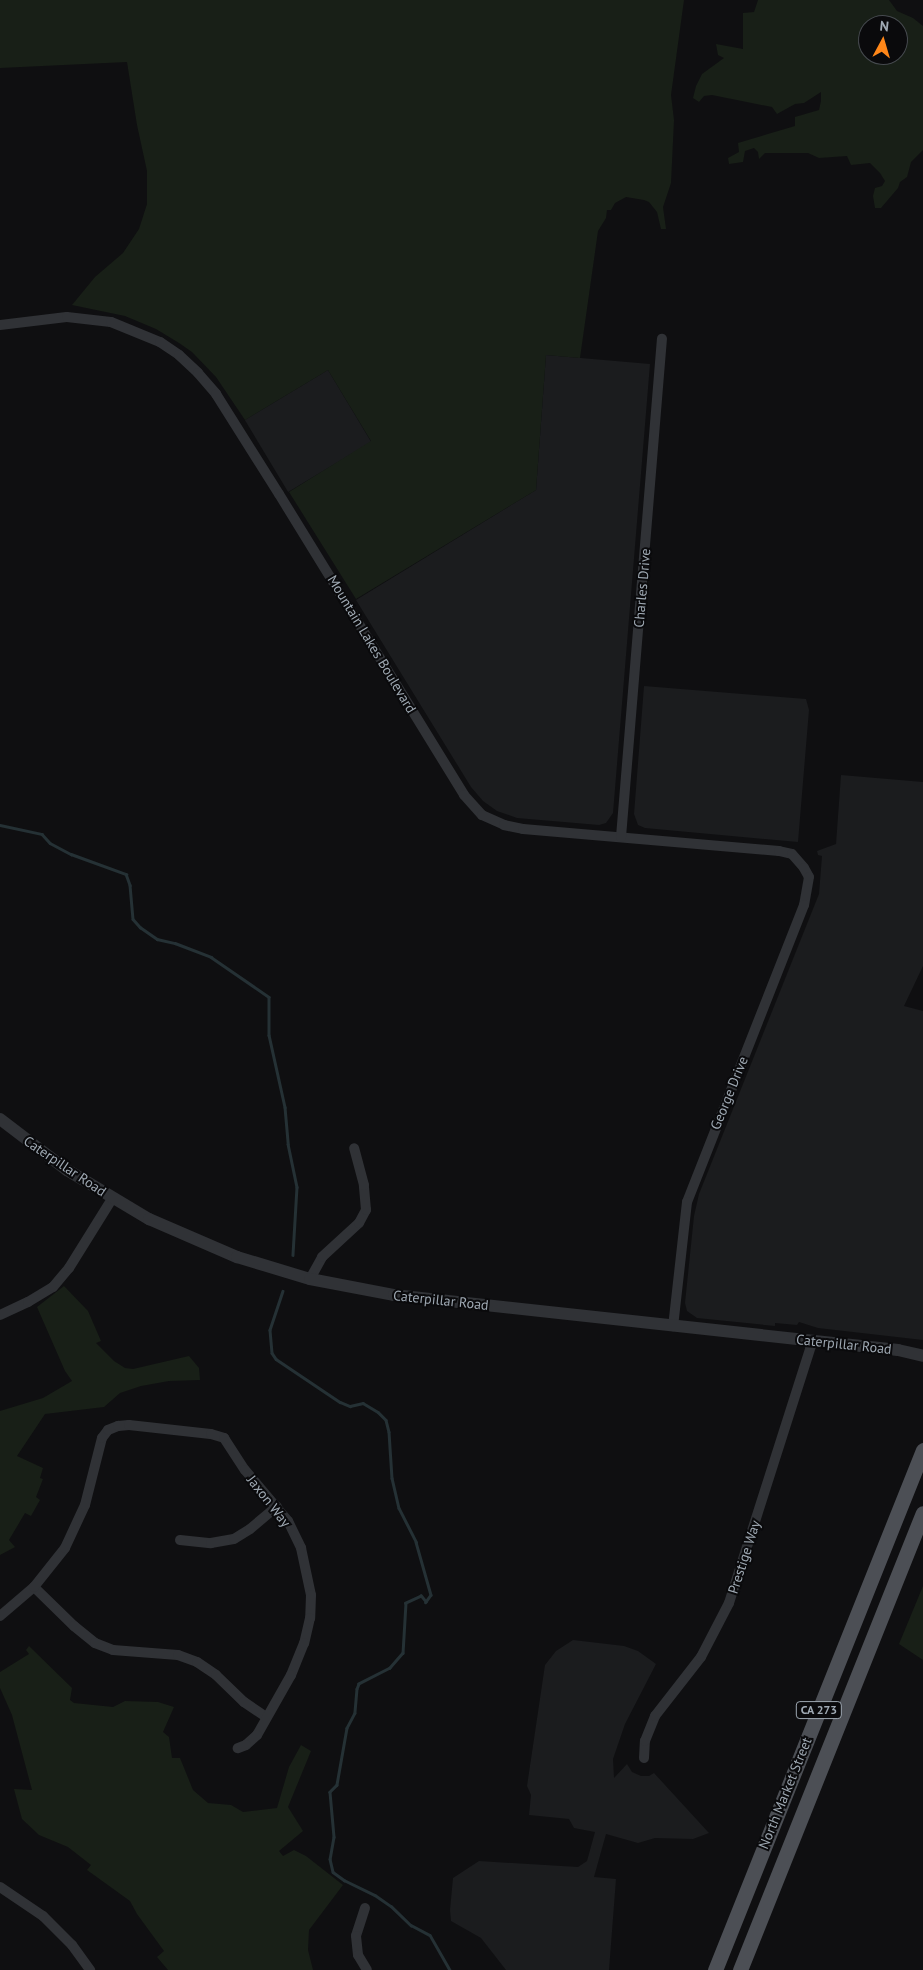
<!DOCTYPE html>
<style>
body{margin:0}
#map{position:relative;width:923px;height:1970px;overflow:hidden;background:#0f0f11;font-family:"PT Sans",sans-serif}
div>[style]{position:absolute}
.built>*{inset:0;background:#1b1c1e;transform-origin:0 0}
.green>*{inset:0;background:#181f17}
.stream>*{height:2.5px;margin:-1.25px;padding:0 1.25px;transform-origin:1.25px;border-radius:1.25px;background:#253135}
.minor>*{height:10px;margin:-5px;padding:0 5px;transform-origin:5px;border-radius:5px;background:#303236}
.tertiary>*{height:12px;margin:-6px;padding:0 6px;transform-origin:6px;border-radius:6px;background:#303236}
.primary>*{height:15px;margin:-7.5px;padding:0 7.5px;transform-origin:7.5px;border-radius:7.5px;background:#4c4f55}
span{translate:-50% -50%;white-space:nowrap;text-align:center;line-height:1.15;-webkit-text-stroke:4px #0a0a0c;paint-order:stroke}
.shield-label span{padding:1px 4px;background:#0a0a0c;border:1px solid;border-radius:4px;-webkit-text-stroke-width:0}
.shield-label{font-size:12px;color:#9fa9b3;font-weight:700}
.street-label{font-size:14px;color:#9fa9b3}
.north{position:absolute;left:858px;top:15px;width:50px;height:50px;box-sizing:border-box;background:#0a0a0c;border:1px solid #464a4f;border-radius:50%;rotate:6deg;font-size:14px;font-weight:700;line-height:20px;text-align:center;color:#9fa9b3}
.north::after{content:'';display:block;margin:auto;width:18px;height:22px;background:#ff8719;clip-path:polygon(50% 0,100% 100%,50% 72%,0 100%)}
</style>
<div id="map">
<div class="built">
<i style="clip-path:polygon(546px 355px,650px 364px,613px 813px,606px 823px,599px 825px,517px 818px,497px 811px,483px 801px,471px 787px,356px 600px,536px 490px)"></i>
<i style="left:328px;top:370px;width:84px;height:97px;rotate:59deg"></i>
<i style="clip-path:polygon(644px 686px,806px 699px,809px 710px,798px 842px,645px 828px,638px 825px,634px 814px)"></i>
<i style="clip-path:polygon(841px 775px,923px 782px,923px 966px,904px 1006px,923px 1011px,923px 1340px,818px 1328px,799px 1322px,797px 1325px,775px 1323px,775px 1326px,697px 1318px,687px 1311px,685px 1303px,694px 1216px,699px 1194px,819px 894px,822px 856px,818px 855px,817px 851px,836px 844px)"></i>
<i style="clip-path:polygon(573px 1640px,624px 1646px,638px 1651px,656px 1664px,625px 1724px,613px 1759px,614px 1778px,627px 1764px,632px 1772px,641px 1776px,649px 1776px,654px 1773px,709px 1833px,693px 1839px,655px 1838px,638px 1843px,606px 1834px,594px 1877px,616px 1879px,609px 1970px,506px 1970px,481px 1938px,451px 1921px,450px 1910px,453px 1878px,479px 1861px,578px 1867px,587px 1861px,595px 1832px,574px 1828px,569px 1819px,529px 1815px,531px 1795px,527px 1786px,545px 1665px,556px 1651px)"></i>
</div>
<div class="green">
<i style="clip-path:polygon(0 0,684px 0,671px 95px,674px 120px,671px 183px,663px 207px,666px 229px,661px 229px,657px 212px,649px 202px,644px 200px,626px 197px,615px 203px,611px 210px,607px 210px,606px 218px,598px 231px,580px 358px,546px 355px,536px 490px,356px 599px,289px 492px,371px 441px,328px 370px,245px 420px,216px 377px,192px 352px,179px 343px,156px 329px,125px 316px,72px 305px,95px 277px,123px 253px,139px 229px,147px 204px,147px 171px,137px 125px,127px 62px,0 68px)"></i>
<i style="clip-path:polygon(evenodd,758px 0,889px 0,897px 11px,913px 18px,923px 26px,923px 150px,911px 162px,907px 177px,900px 182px,898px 188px,881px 208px,875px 208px,873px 196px,875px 188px,882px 186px,885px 181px,880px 173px,870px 163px,851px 165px,847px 156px,819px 158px,808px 153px,765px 153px,759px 159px,758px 152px,754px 148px,745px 151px,743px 162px,729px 164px,728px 158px,739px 152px,738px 143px,795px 126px,795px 117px,819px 110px,821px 101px,821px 92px,804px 103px,795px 104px,777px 114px,772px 107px,712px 95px,704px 96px,699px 102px,693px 98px,696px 86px,702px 74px,724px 58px,718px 55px,716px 44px,743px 49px,743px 13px,754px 12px,758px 0,868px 25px,898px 25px,898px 55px,868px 55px,868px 25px)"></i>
<i style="clip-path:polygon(64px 1286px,88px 1311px,101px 1341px,96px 1343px,114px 1361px,125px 1368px,133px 1369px,189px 1356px,199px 1368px,200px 1380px,169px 1381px,141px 1386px,120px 1393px,104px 1407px,45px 1414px,17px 1456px,43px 1468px,40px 1478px,43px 1479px,36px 1497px,40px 1500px,31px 1516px,25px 1513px,9px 1540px,15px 1547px,0 1555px,0 1411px,43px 1398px,72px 1381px,65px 1371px,37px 1307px)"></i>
<i style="clip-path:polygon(923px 1586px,923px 1660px,899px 1644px)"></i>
<i style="clip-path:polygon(29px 1646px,72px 1688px,70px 1700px,74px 1703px,113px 1707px,125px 1701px,158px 1702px,174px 1707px,163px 1732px,169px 1737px,172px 1758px,180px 1758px,193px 1790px,208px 1803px,231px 1805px,243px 1812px,277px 1808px,289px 1767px,301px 1745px,311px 1751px,288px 1807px,303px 1831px,279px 1851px,283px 1856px,294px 1850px,306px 1856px,343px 1885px,309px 1930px,308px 1950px,313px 1970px,168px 1970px,157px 1957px,164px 1951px,137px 1914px,130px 1901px,87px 1870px,91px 1865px,68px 1847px,39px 1835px,22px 1819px,14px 1789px,32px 1790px,12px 1715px,0 1688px,0 1672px,29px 1654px,26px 1650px)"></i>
</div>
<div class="stream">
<i style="left:0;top:825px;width:43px;rotate:12.1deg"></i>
<i style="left:42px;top:834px;width:12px;rotate:48deg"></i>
<i style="left:50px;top:843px;width:24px;rotate:28deg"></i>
<i style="left:71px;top:854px;width:59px;rotate:20deg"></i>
<i style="left:126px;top:874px;width:12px;rotate:70deg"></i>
<i style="left:130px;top:885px;width:34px;rotate:85deg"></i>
<i style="left:133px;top:919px;width:11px;rotate:49deg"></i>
<i style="left:140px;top:927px;width:21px;rotate:35deg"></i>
<i style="left:157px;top:939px;width:18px;rotate:13deg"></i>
<i style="left:175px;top:943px;width:39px;rotate:21deg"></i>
<i style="left:211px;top:957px;width:70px;rotate:34.6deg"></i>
<i style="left:269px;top:997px;width:38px;rotate:90deg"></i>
<i style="left:269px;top:1035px;width:74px;rotate:77.5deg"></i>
<i style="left:285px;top:1107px;width:37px;rotate:85deg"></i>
<i style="left:288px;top:1144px;width:44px;rotate:78.2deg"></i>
<i style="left:297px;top:1187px;width:68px;rotate:93.4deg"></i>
<i style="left:283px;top:1291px;width:41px;rotate:108.4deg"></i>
<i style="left:270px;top:1330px;width:23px;rotate:85deg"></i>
<i style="left:272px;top:1353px;width:7px;rotate:56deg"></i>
<i style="left:276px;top:1359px;width:77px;rotate:33.9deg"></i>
<i style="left:340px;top:1402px;width:11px;rotate:22deg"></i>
<i style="left:350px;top:1406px;width:13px;rotate:-13deg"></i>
<i style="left:363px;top:1403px;width:17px;rotate:31deg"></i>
<i style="left:378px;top:1412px;width:11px;rotate:45deg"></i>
<i style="left:386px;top:1420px;width:12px;rotate:76deg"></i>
<i style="left:389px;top:1432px;width:46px;rotate:86.3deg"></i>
<i style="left:392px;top:1478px;width:31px;rotate:77deg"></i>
<i style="left:399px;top:1508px;width:38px;rotate:63deg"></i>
<i style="left:416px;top:1542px;width:55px;rotate:74.2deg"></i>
<i style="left:431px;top:1595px;width:9px;rotate:126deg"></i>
<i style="left:426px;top:1602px;width:8px;rotate:-130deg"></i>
<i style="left:421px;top:1596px;width:17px;rotate:155deg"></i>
<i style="left:406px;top:1603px;width:50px;rotate:93.4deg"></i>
<i style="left:403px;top:1653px;width:20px;rotate:131deg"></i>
<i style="left:390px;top:1668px;width:35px;rotate:153deg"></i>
<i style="left:359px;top:1684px;width:5px;rotate:112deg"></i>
<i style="left:357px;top:1689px;width:24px;rotate:95deg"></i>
<i style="left:355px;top:1713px;width:17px;rotate:118deg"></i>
<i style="left:347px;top:1728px;width:58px;rotate:100deg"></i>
<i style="left:337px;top:1785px;width:10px;rotate:135deg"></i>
<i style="left:330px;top:1792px;width:45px;rotate:84.9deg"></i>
<i style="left:334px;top:1837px;width:22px;rotate:100deg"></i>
<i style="left:330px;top:1859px;width:13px;rotate:77deg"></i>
<i style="left:333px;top:1872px;width:14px;rotate:36deg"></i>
<i style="left:344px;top:1880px;width:34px;rotate:26deg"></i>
<i style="left:375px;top:1895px;width:19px;rotate:35deg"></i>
<i style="left:391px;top:1906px;width:28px;rotate:44deg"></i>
<i style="left:411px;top:1925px;width:21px;rotate:28deg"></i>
<i style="left:430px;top:1935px;width:40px;rotate:60.3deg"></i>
</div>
<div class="minor">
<i style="left:0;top:325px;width:67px;rotate:-6.8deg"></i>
<i style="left:67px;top:317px;width:44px;rotate:6.5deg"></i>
<i style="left:111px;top:322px;width:53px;rotate:22.2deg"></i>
<i style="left:160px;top:342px;width:23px;rotate:34deg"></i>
<i style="left:179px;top:355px;width:26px;rotate:43deg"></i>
<i style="left:198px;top:373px;width:28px;rotate:49deg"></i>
<i style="left:216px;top:394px;width:118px;rotate:57.8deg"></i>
<i style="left:279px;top:494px;width:353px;rotate:58.4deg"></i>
<i style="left:464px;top:795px;width:27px;rotate:48deg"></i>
<i style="left:482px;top:815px;width:24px;rotate:24deg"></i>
<i style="left:504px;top:825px;width:19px;rotate:12deg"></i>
<i style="left:523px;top:829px;width:257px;rotate:4.9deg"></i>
<i style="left:779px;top:851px;width:13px;rotate:13deg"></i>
<i style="left:792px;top:854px;width:18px;rotate:49deg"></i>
<i style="left:804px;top:868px;width:10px;rotate:61deg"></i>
<i style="left:809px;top:877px;width:28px;rotate:100deg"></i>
<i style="left:804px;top:905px;width:319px;rotate:111.5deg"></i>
<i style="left:687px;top:1202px;width:125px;rotate:96.4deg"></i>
<i style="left:621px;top:837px;width:500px;rotate:-85.3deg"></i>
<i style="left:310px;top:1279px;width:25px;rotate:-61deg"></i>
<i style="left:322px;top:1257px;width:50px;rotate:-42.6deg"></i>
<i style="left:359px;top:1223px;width:15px;rotate:-62deg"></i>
<i style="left:366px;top:1210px;width:25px;rotate:-95deg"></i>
<i style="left:364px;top:1185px;width:38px;rotate:-105deg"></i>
<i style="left:0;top:1315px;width:31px;rotate:-25deg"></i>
<i style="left:28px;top:1302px;width:29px;rotate:-31deg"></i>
<i style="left:53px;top:1287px;width:25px;rotate:-50deg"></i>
<i style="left:69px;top:1268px;width:81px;rotate:-58.1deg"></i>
<i style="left:180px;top:1540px;width:31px;rotate:6deg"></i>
<i style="left:211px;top:1543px;width:23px;rotate:-10deg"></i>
<i style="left:234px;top:1539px;width:19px;rotate:-32deg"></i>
<i style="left:250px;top:1529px;width:35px;rotate:-40deg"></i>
<i style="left:34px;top:1587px;width:56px;rotate:44.3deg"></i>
<i style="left:74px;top:1626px;width:27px;rotate:39deg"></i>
<i style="left:95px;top:1643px;width:19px;rotate:21deg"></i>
<i style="left:113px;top:1650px;width:65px;rotate:4.4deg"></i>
<i style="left:178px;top:1655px;width:20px;rotate:20deg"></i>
<i style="left:197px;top:1662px;width:23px;rotate:34deg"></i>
<i style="left:216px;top:1675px;width:39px;rotate:44deg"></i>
<i style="left:244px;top:1702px;width:27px;rotate:34deg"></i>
<i style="left:0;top:1616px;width:45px;rotate:-40.5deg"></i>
<i style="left:34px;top:1587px;width:50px;rotate:-51.5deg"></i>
<i style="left:65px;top:1548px;width:47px;rotate:-65.1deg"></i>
<i style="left:85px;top:1505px;width:69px;rotate:-75.8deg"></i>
<i style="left:102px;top:1438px;width:10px;rotate:-53deg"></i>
<i style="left:108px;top:1430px;width:11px;rotate:-22deg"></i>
<i style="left:118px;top:1426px;width:11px;rotate:-5deg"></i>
<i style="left:129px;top:1425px;width:82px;rotate:6.3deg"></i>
<i style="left:211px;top:1434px;width:14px;rotate:17deg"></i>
<i style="left:224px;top:1438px;width:38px;rotate:57deg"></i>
<i style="left:245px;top:1470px;width:67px;rotate:49.9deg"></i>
<i style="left:288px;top:1521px;width:30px;rotate:64deg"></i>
<i style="left:301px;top:1548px;width:48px;rotate:78deg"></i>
<i style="left:311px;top:1595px;width:23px;rotate:92deg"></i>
<i style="left:310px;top:1618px;width:26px;rotate:103deg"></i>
<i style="left:304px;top:1643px;width:35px;rotate:112deg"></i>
<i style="left:291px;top:1675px;width:69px;rotate:119.5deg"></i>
<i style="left:257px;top:1735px;width:15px;rotate:138deg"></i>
<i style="left:246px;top:1745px;width:9px;rotate:159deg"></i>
<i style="left:644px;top:1758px;width:17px;rotate:-87deg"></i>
<i style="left:645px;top:1741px;width:27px;rotate:-68deg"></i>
<i style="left:655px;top:1716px;width:75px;rotate:-52.1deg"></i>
<i style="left:701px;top:1657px;width:61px;rotate:-62.6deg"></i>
<i style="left:729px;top:1603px;width:276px;rotate:-72.3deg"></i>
<i style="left:0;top:1887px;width:52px;rotate:34deg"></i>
<i style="left:43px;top:1916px;width:41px;rotate:45deg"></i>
<i style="left:72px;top:1945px;width:31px;rotate:54deg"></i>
<i style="left:365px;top:1908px;width:29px;rotate:108deg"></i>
<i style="left:356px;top:1936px;width:19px;rotate:84deg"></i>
<i style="left:358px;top:1955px;width:17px;rotate:59deg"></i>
</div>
<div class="tertiary">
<i style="left:0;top:1119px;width:84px;rotate:37.3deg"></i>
<i style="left:67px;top:1170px;width:96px;rotate:30.9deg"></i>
<i style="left:149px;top:1219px;width:96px;rotate:23.4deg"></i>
<i style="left:237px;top:1257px;width:76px;rotate:16.8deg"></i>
<i style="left:310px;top:1279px;width:86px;rotate:10.8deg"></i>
<i style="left:394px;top:1295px;width:507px;rotate:6.23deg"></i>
<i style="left:898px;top:1350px;width:26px;rotate:13deg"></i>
</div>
<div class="primary">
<i style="left:715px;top:1970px;width:560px;rotate:-68.2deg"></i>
<i style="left:740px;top:1970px;width:492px;rotate:-68.2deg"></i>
</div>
<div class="shield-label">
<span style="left:819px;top:1710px">CA 273</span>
</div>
<div class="street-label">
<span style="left:642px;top:588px;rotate:-85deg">Charles Drive</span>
<span style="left:372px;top:644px;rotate:59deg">Mountain Lakes Boulevard</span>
<span style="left:729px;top:1093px;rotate:-68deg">George Drive</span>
<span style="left:65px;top:1166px;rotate:34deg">Caterpillar Road</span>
<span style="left:441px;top:1300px;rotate:6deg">Caterpillar Road</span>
<span style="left:844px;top:1344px;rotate:6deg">Caterpillar Road</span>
<span style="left:269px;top:1501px;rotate:52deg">Jaxon Way</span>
<span style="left:744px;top:1557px;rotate:-72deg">Prestige Way</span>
<span style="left:785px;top:1793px;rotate:-68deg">North Market Street</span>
</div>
<div class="north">N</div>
</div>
